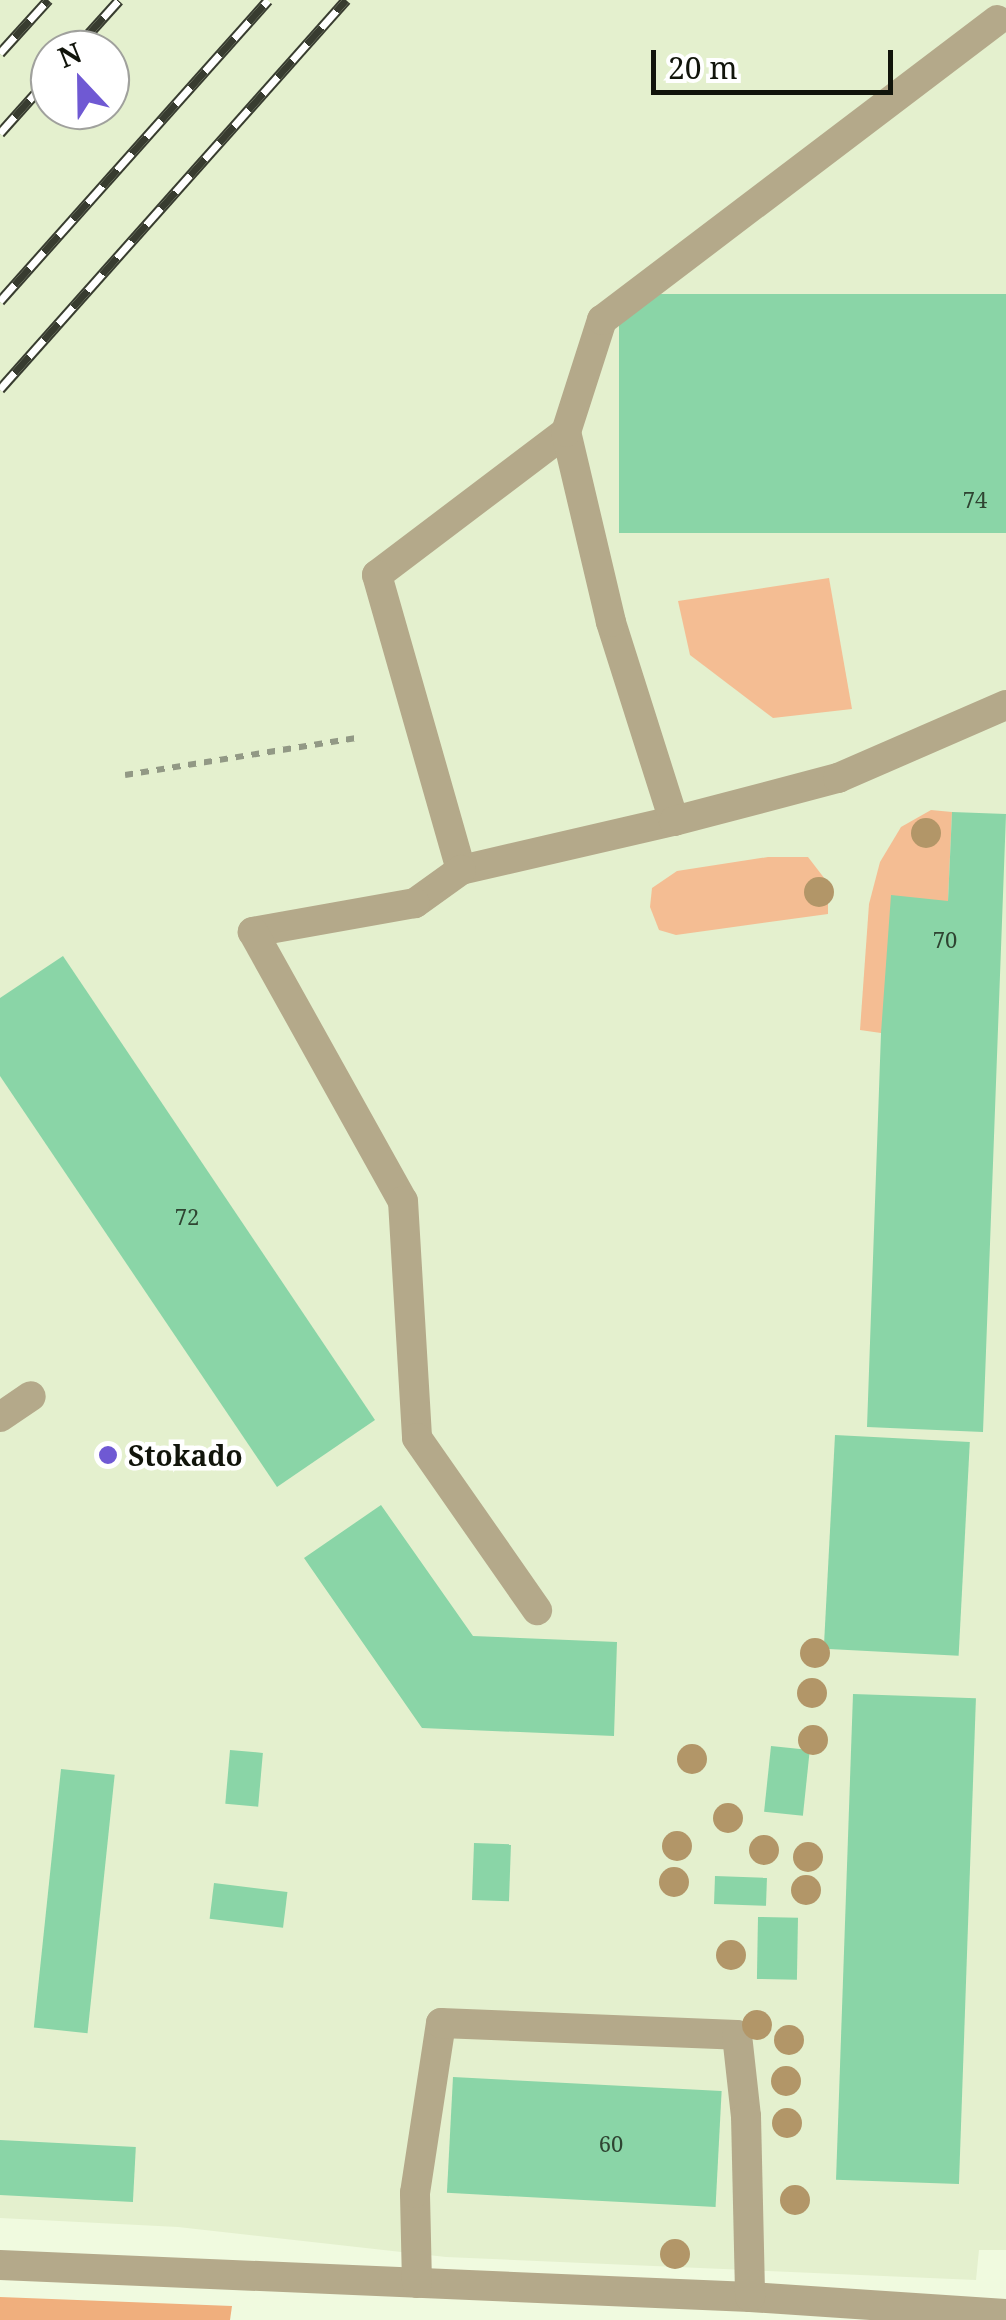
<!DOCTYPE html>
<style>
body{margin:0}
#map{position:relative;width:1006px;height:2320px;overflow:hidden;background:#f0fadf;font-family:"Noto Serif",serif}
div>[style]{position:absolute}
.built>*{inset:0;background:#e4f0ce}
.green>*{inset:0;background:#f4bd93}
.forest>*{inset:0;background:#f0af7d}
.building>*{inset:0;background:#8ad5a7;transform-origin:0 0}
.path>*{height:6px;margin-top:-3px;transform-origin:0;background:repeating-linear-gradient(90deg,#929985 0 8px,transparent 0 16px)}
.service>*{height:30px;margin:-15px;padding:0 15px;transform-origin:15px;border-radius:15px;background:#b4a98a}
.rail>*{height:11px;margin-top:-5.5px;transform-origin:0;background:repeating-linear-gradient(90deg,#fff 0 22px,#383c30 0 44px);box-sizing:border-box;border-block:2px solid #383c30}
.trees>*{width:30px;height:30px;margin:-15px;border-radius:50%;background:#b29668}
.dots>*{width:28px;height:28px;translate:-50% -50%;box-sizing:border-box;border:5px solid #fff;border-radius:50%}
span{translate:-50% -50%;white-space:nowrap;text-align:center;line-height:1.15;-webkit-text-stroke:9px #fff;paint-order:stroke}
.number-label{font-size:22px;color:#2f4432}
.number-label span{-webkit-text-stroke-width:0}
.poi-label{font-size:28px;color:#11140b;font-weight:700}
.left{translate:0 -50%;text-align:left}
.north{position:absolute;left:30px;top:30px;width:100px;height:100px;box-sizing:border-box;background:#fff;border:2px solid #a0a19d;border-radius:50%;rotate:338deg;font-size:28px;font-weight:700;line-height:40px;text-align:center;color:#11140b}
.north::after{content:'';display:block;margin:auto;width:35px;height:45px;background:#6f59d3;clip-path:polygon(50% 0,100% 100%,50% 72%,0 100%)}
.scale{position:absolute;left:651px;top:50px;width:242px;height:45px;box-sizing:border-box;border:5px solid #11140b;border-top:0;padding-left:12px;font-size:30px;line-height:35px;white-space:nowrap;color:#11140b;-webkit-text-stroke:8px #fff;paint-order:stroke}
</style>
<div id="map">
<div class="built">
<i style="clip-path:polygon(evenodd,0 0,1006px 0,1006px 2250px,979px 2250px,976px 2280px,446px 2257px,178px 2227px,0 2218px,0 0,50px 50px,110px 50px,110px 110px,50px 110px,50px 50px)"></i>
</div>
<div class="green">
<i style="clip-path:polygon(829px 578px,852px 709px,773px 718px,690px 655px,678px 601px)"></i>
<i style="clip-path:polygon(931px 810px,952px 812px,948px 901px,881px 1033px,860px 1030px,869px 904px,880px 862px,901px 827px)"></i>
<i style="clip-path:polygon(768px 857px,808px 857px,828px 883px,828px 914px,676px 935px,659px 930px,650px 907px,652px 888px,677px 871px)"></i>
</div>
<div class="forest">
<i style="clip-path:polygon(0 2297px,232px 2306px,230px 2320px,0 2320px)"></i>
</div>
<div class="building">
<i style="left:1006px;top:294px;width:239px;height:387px;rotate:90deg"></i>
<i style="clip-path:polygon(952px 812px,1006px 814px,983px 1432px,867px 1427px,881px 1033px,891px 895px,948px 901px)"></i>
<i style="clip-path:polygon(63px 956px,375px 1420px,277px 1487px,0 1076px,0 998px)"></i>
<i style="left:835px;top:1435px;width:135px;height:214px;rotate:3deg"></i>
<i style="clip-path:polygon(381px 1505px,473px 1636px,617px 1642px,614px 1736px,422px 1728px,304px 1558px)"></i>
<i style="left:853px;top:1694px;width:123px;height:486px;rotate:2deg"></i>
<i style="left:771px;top:1746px;width:39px;height:66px;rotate:6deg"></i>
<i style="left:230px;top:1750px;width:33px;height:54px;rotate:5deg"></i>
<i style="left:61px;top:1769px;width:54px;height:260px;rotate:6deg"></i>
<i style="left:474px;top:1843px;width:37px;height:57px;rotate:2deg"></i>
<i style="left:715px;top:1876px;width:52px;height:28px;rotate:2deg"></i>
<i style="left:214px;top:1883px;width:74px;height:36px;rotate:7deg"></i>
<i style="left:758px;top:1917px;width:40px;height:62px;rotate:1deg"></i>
<i style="left:453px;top:2077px;width:269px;height:116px;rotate:3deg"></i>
<i style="left:0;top:2140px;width:136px;height:55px;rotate:3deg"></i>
</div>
<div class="path">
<i style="left:125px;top:775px;width:239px;rotate:-9.1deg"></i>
</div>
<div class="service">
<i style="left:566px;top:432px;width:237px;rotate:142.9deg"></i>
<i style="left:377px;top:575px;width:307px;rotate:74.1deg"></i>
<i style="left:461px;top:870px;width:219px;rotate:-13deg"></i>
<i style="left:674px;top:821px;width:209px;rotate:-107.6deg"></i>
<i style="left:611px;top:622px;width:195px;rotate:-103.3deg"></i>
<i style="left:566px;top:432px;width:118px;rotate:-72.2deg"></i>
<i style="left:602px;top:320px;width:496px;rotate:-37.2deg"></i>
<i style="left:674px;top:821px;width:170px;rotate:-14.7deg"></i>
<i style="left:838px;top:778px;width:183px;rotate:-23.5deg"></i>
<i style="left:461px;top:870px;width:57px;rotate:144.3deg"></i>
<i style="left:415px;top:903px;width:165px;rotate:169.9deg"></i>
<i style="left:253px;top:932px;width:308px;rotate:60.9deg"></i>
<i style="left:403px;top:1201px;width:237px;rotate:86.6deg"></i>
<i style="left:417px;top:1438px;width:210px;rotate:55.1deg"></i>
<i style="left:0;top:1417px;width:37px;rotate:-34deg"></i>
<i style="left:0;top:2265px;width:751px;rotate:2.44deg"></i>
<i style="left:750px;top:2297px;width:257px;rotate:3.8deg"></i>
<i style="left:417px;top:2283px;width:90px;rotate:-91.3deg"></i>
<i style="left:415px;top:2193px;width:172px;rotate:-81.3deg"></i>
<i style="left:441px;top:2023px;width:296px;rotate:2.3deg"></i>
<i style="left:737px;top:2035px;width:81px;rotate:83.7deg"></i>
<i style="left:746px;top:2116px;width:181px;rotate:88.7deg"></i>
</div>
<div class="rail">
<i style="left:74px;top:50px;width:67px;rotate:-48deg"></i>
<i style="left:0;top:53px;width:72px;rotate:-47.8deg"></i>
<i style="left:0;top:133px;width:75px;rotate:-48.2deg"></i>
<i style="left:0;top:301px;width:403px;rotate:-48.3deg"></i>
<i style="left:0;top:389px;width:521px;rotate:-48.35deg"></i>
</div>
<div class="trees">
<i style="left:926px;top:833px"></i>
<i style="left:819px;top:892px"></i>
<i style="left:815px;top:1653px"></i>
<i style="left:812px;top:1693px"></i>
<i style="left:813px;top:1740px"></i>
<i style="left:692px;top:1759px"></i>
<i style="left:728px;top:1818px"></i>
<i style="left:677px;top:1846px"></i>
<i style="left:764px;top:1850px"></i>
<i style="left:808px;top:1857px"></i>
<i style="left:674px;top:1882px"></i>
<i style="left:806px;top:1890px"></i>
<i style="left:731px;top:1955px"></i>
<i style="left:757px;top:2025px"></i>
<i style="left:789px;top:2040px"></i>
<i style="left:786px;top:2081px"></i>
<i style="left:787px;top:2123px"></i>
<i style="left:795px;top:2200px"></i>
<i style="left:675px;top:2254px"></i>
</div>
<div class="dots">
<i style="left:108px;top:1455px;background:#6f59d3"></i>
</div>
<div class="number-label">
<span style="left:975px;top:500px">74</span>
<span style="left:945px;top:940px">70</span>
<span style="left:187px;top:1217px">72</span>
<span style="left:611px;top:2144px">60</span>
</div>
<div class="poi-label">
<span class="left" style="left:128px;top:1455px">Stokado</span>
</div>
<div class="north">N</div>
<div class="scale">20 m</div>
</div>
